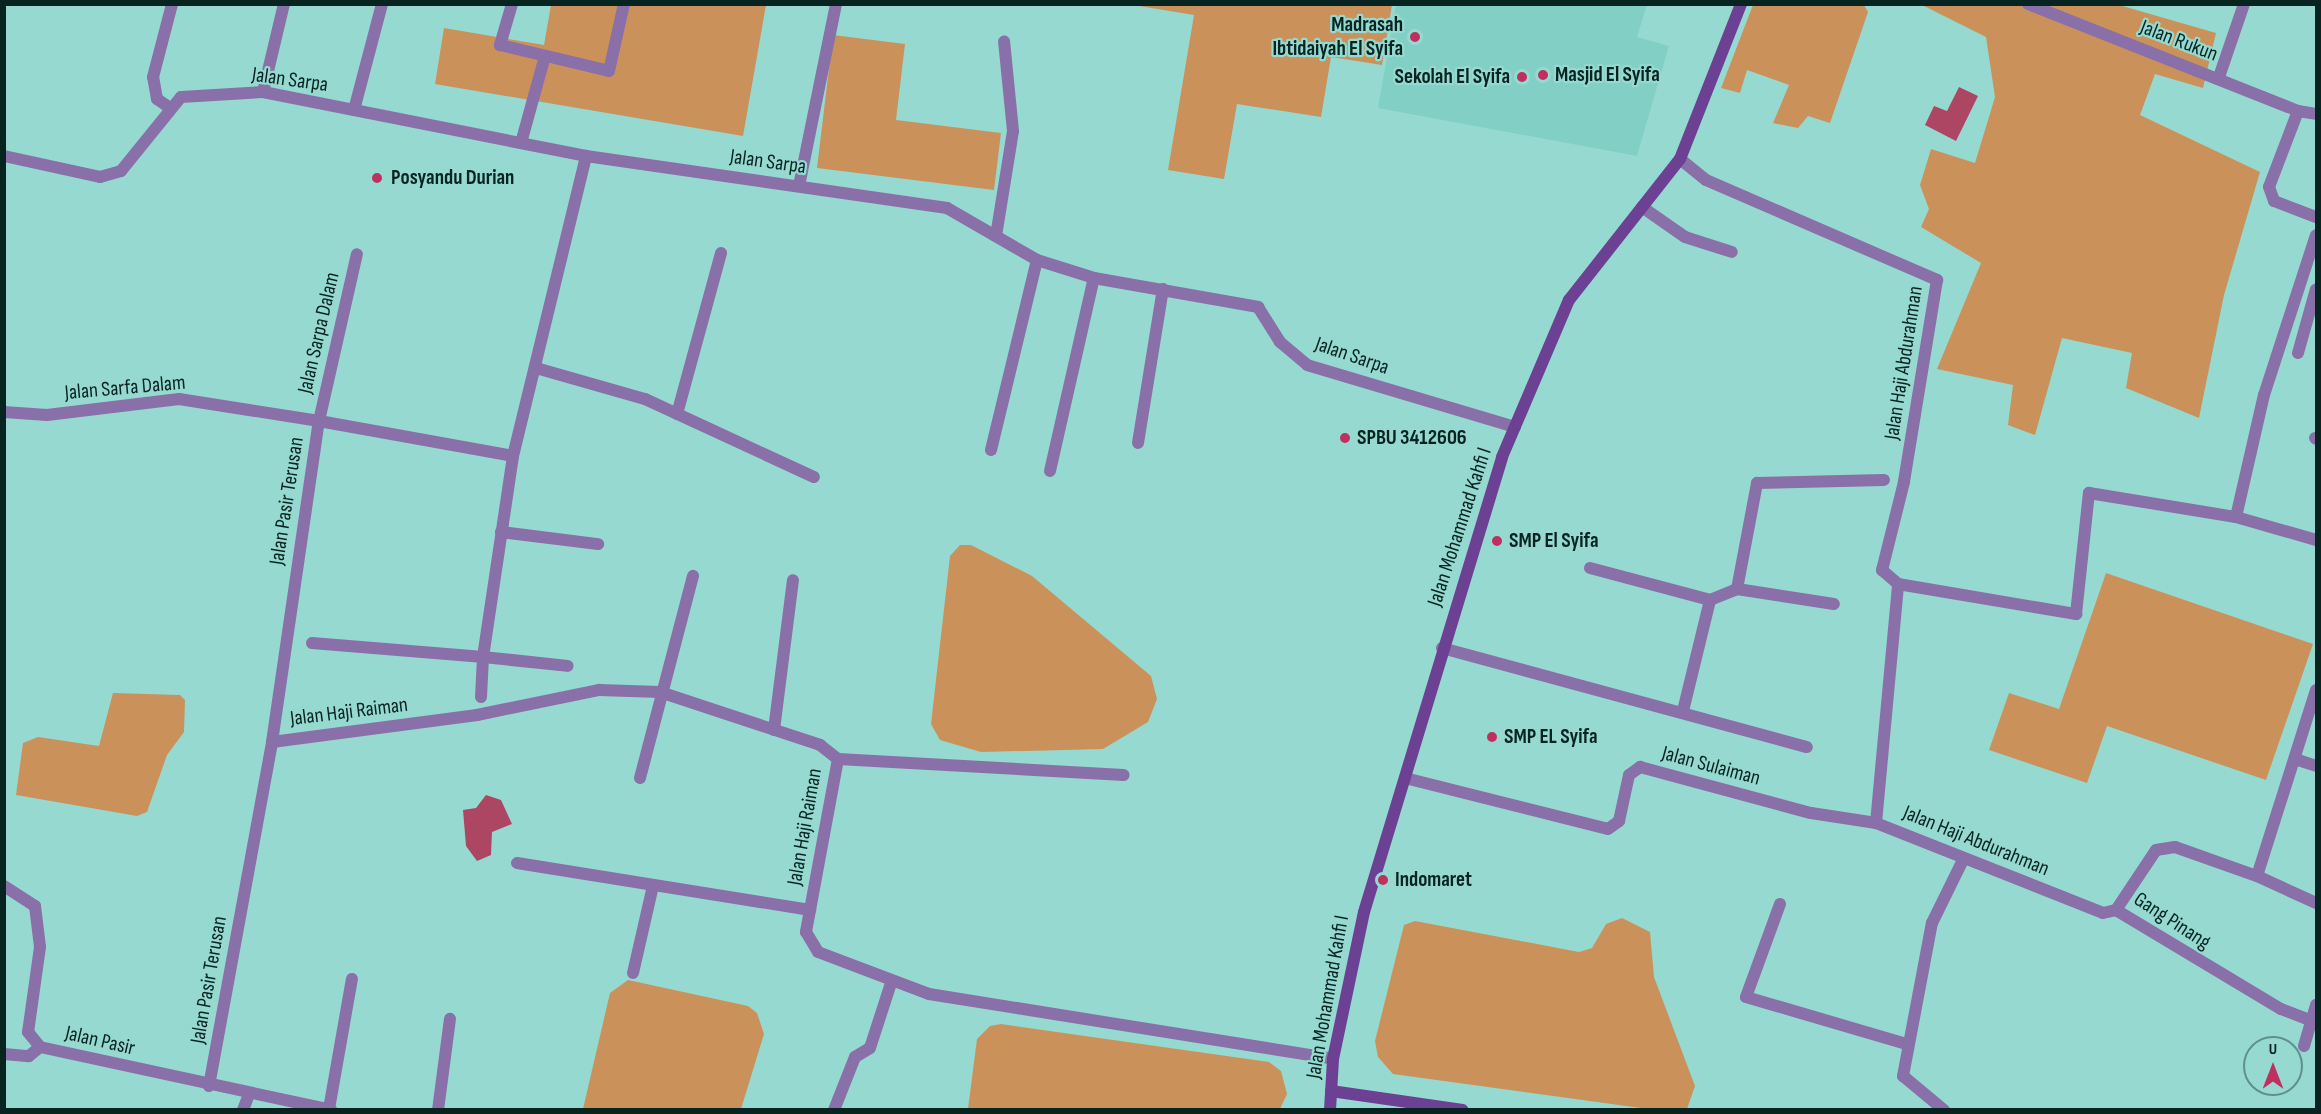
<!DOCTYPE html>
<style>
body{margin:0}
#map{position:relative;width:2321px;height:1114px;overflow:hidden;background:#96d9d0;font-family:"Sofia Sans Condensed",sans-serif}
div>[style]{position:absolute}
.built>*{inset:0;background:#82d0c5}
.green>*{inset:0;background:#ca925a}
.water>*{inset:0;background:#ad4663}
.street>*{height:12px;margin:-6px;padding:0 6px;transform-origin:6px;border-radius:6px;background:#8a70a8}
.secondary>*{height:12px;margin:-6px;padding:0 6px;transform-origin:6px;border-radius:6px;background:#6c4194}
.dots>*{width:16px;height:16px;translate:-50% -50%;box-sizing:border-box;border:3px solid #96d9d0;border-radius:50%}
span{translate:-50% -50%;white-space:nowrap;text-align:center;line-height:1.15;-webkit-text-stroke:4.5px #96d9d0;paint-order:stroke}
.poi-label{font-size:21px;color:#072420;font-weight:700}
.right{translate:-100% -50%;text-align:right}
.left{translate:0 -50%;text-align:left}
.street-label{font-size:21px;color:#072420}
.frame{position:absolute;inset:0;border:6px solid #072420;pointer-events:none}
.north{position:absolute;left:2243px;top:1036px;width:60px;height:60px;box-sizing:border-box;background:#96d9d0;border:2px solid #5d918a;border-radius:50%;rotate:0deg;font-size:16px;font-weight:700;line-height:24px;text-align:center;color:#072420}
.north::after{content:'';display:block;margin:auto;width:21px;height:27px;background:#be3060;clip-path:polygon(50% 0,100% 100%,50% 72%,0 100%)}
</style>
<div id="map">
<div class="built">
<i style="clip-path:polygon(1396px 5px,1647px 5px,1637px 37px,1669px 46px,1637px 156px,1378px 108px)"></i>
</div>
<div class="green">
<i style="clip-path:polygon(551px 5px,766px 5px,743px 136px,435px 84px,444px 28px,544px 45px)"></i>
<i style="clip-path:polygon(1133px 5px,1392px 5px,1382px 65px,1331px 57px,1321px 117px,1237px 104px,1224px 179px,1168px 170px,1194px 15px)"></i>
<i style="clip-path:polygon(1753px 5px,1864px 5px,1868px 12px,1830px 123px,1808px 116px,1798px 128px,1773px 123px,1789px 85px,1747px 70px,1740px 93px,1721px 88px)"></i>
<i style="clip-path:polygon(1922px 5px,2119px 5px,2216px 33px,2203px 88px,2155px 74px,2140px 115px,2260px 172px,2224px 295px,2199px 418px,2126px 388px,2132px 353px,2062px 338px,2035px 435px,2008px 425px,2013px 385px,1937px 369px,1981px 263px,1921px 227px,1929px 209px,1920px 185px,1931px 149px,1975px 163px,1995px 97px,1986px 37px)"></i>
<i style="clip-path:polygon(833px 35px,905px 44px,896px 120px,1001px 133px,994px 190px,817px 168px)"></i>
<i style="clip-path:polygon(960px 545px,971px 545px,1032px 576px,1151px 676px,1157px 699px,1148px 722px,1103px 749px,981px 752px,940px 740px,931px 724px,950px 556px)"></i>
<i style="clip-path:polygon(2106px 573px,2313px 644px,2266px 780px,2107px 726px,2087px 783px,1989px 750px,2009px 693px,2059px 709px)"></i>
<i style="clip-path:polygon(113px 693px,180px 695px,185px 700px,184px 732px,167px 755px,147px 812px,137px 816px,16px 795px,23px 743px,38px 737px,99px 746px)"></i>
<i style="clip-path:polygon(1622px 918px,1650px 932px,1654px 977px,1695px 1086px,1687px 1109px,1648px 1109px,1393px 1074px,1378px 1057px,1375px 1041px,1404px 925px,1415px 921px,1579px 952px,1592px 948px,1606px 924px)"></i>
<i style="clip-path:polygon(628px 980px,748px 1006px,757px 1013px,764px 1034px,741px 1109px,583px 1109px,610px 993px)"></i>
<i style="clip-path:polygon(1001px 1024px,1269px 1062px,1281px 1071px,1287px 1094px,1280px 1109px,968px 1109px,977px 1039px,990px 1026px)"></i>
</div>
<div class="water">
<i style="clip-path:polygon(1959px 87px,1978px 96px,1956px 141px,1925px 125px,1934px 106px,1947px 111px)"></i>
<i style="clip-path:polygon(486px 795px,501px 800px,512px 824px,492px 832px,491px 855px,477px 861px,466px 846px,463px 810px,476px 808px)"></i>
</div>
<div class="street">
<i style="left:512px;top:4px;width:43px;rotate:106.3deg"></i>
<i style="left:500px;top:45px;width:112px;rotate:13.4deg"></i>
<i style="left:609px;top:71px;width:69px;rotate:-77.4deg"></i>
<i style="left:2028px;top:4px;width:290px;rotate:21.6deg"></i>
<i style="left:2298px;top:111px;width:18px;rotate:9deg"></i>
<i style="left:2219px;top:77px;width:77px;rotate:-71.1deg"></i>
<i style="left:263px;top:92px;width:90px;rotate:-76.6deg"></i>
<i style="left:170px;top:108px;width:16px;rotate:-145deg"></i>
<i style="left:157px;top:99px;width:22px;rotate:-100deg"></i>
<i style="left:153px;top:77px;width:75px;rotate:-75.4deg"></i>
<i style="left:354px;top:110px;width:110px;rotate:-75.2deg"></i>
<i style="left:2298px;top:111px;width:81px;rotate:110.9deg"></i>
<i style="left:2269px;top:187px;width:15px;rotate:70deg"></i>
<i style="left:2274px;top:201px;width:45px;rotate:20.9deg"></i>
<i style="left:521px;top:143px;width:90px;rotate:-74.6deg"></i>
<i style="left:4px;top:156px;width:98px;rotate:12.3deg"></i>
<i style="left:100px;top:177px;width:22px;rotate:-16deg"></i>
<i style="left:121px;top:171px;width:95px;rotate:-51deg"></i>
<i style="left:181px;top:97px;width:82px;rotate:-3.5deg"></i>
<i style="left:263px;top:92px;width:329px;rotate:11.2deg"></i>
<i style="left:586px;top:156px;width:365px;rotate:8.2deg"></i>
<i style="left:947px;top:208px;width:104px;rotate:30deg"></i>
<i style="left:1037px;top:260px;width:60px;rotate:17.5deg"></i>
<i style="left:1094px;top:278px;width:167px;rotate:10deg"></i>
<i style="left:1258px;top:307px;width:41px;rotate:57.8deg"></i>
<i style="left:1280px;top:342px;width:35px;rotate:40deg"></i>
<i style="left:1307px;top:365px;width:217px;rotate:16.6deg"></i>
<i style="left:1680px;top:159px;width:33px;rotate:39deg"></i>
<i style="left:1706px;top:180px;width:252px;rotate:23.4deg"></i>
<i style="left:1937px;top:280px;width:205px;rotate:99.3deg"></i>
<i style="left:1904px;top:482px;width:91px;rotate:104deg"></i>
<i style="left:1882px;top:570px;width:21px;rotate:41deg"></i>
<i style="left:1898px;top:584px;width:181px;rotate:9.6deg"></i>
<i style="left:2076px;top:614px;width:122px;rotate:-83.9deg"></i>
<i style="left:2089px;top:493px;width:149px;rotate:9.3deg"></i>
<i style="left:2236px;top:517px;width:83px;rotate:16deg"></i>
<i style="left:799px;top:186px;width:186px;rotate:-78.5deg"></i>
<i style="left:1642px;top:207px;width:52px;rotate:34.9deg"></i>
<i style="left:1685px;top:237px;width:49px;rotate:17.7deg"></i>
<i style="left:996px;top:236px;width:106px;rotate:-80.8deg"></i>
<i style="left:1013px;top:131px;width:90px;rotate:-95.7deg"></i>
<i style="left:2298px;top:353px;width:66px;rotate:-74.3deg"></i>
<i style="left:536px;top:368px;width:113px;rotate:15.9deg"></i>
<i style="left:645px;top:399px;width:186px;rotate:24.8deg"></i>
<i style="left:4px;top:412px;width:43px;rotate:4deg"></i>
<i style="left:47px;top:415px;width:133px;rotate:-6.9deg"></i>
<i style="left:179px;top:399px;width:142px;rotate:8.9deg"></i>
<i style="left:319px;top:421px;width:171px;rotate:-77.2deg"></i>
<i style="left:677px;top:414px;width:167px;rotate:-74.7deg"></i>
<i style="left:2315px;top:438px;width:1px;rotate:45deg"></i>
<i style="left:1138px;top:443px;width:156px;rotate:-80.8deg"></i>
<i style="left:991px;top:450px;width:195px;rotate:-76.4deg"></i>
<i style="left:1050px;top:471px;width:198px;rotate:-77.2deg"></i>
<i style="left:2236px;top:517px;width:125px;rotate:-77.1deg"></i>
<i style="left:2264px;top:395px;width:168px;rotate:-72deg"></i>
<i style="left:501px;top:532px;width:98px;rotate:7.1deg"></i>
<i style="left:1590px;top:568px;width:124px;rotate:14.9deg"></i>
<i style="left:1737px;top:589px;width:98px;rotate:8.8deg"></i>
<i style="left:312px;top:643px;width:172px;rotate:4.7deg"></i>
<i style="left:483px;top:657px;width:203px;rotate:-81.5deg"></i>
<i style="left:1442px;top:648px;width:378px;rotate:15.2deg"></i>
<i style="left:481px;top:697px;width:40px;rotate:-87.1deg"></i>
<i style="left:483px;top:657px;width:85px;rotate:6deg"></i>
<i style="left:1683px;top:711px;width:114px;rotate:-76.3deg"></i>
<i style="left:1710px;top:600px;width:29px;rotate:-22deg"></i>
<i style="left:1737px;top:589px;width:108px;rotate:-79.3deg"></i>
<i style="left:1757px;top:483px;width:127px;rotate:-1.4deg"></i>
<i style="left:774px;top:730px;width:151px;rotate:-82.8deg"></i>
<i style="left:272px;top:742px;width:207px;rotate:-7.5deg"></i>
<i style="left:477px;top:715px;width:125px;rotate:-11.6deg"></i>
<i style="left:599px;top:690px;width:61px;rotate:1.9deg"></i>
<i style="left:660px;top:692px;width:169px;rotate:18.3deg"></i>
<i style="left:820px;top:745px;width:23px;rotate:38deg"></i>
<i style="left:838px;top:759px;width:176px;rotate:100.5deg"></i>
<i style="left:806px;top:932px;width:23px;rotate:59deg"></i>
<i style="left:818px;top:952px;width:119px;rotate:20.7deg"></i>
<i style="left:929px;top:994px;width:409px;rotate:9.1deg"></i>
<i style="left:838px;top:759px;width:286px;rotate:3.2deg"></i>
<i style="left:2298px;top:760px;width:19px;rotate:18deg"></i>
<i style="left:640px;top:778px;width:209px;rotate:-75.3deg"></i>
<i style="left:1405px;top:778px;width:209px;rotate:14.1deg"></i>
<i style="left:1608px;top:829px;width:14px;rotate:-36deg"></i>
<i style="left:1619px;top:821px;width:47px;rotate:-77.7deg"></i>
<i style="left:1629px;top:775px;width:14px;rotate:-36deg"></i>
<i style="left:1640px;top:767px;width:177px;rotate:15.1deg"></i>
<i style="left:1811px;top:813px;width:66px;rotate:8.7deg"></i>
<i style="left:1876px;top:823px;width:244px;rotate:21.6deg"></i>
<i style="left:2103px;top:913px;width:13px;rotate:-13deg"></i>
<i style="left:1876px;top:823px;width:240px;rotate:-84.7deg"></i>
<i style="left:517px;top:863px;width:297px;rotate:9.1deg"></i>
<i style="left:2257px;top:876px;width:65px;rotate:24.6deg"></i>
<i style="left:4px;top:886px;width:37px;rotate:33deg"></i>
<i style="left:35px;top:906px;width:41px;rotate:83deg"></i>
<i style="left:40px;top:947px;width:86px;rotate:98deg"></i>
<i style="left:28px;top:1032px;width:19px;rotate:51deg"></i>
<i style="left:40px;top:1047px;width:298px;rotate:12.2deg"></i>
<i style="left:1780px;top:904px;width:99px;rotate:110.1deg"></i>
<i style="left:1746px;top:997px;width:168px;rotate:16.3deg"></i>
<i style="left:2116px;top:910px;width:72px;rotate:-56.3deg"></i>
<i style="left:2156px;top:850px;width:19px;rotate:-9deg"></i>
<i style="left:2175px;top:847px;width:87px;rotate:19.5deg"></i>
<i style="left:2257px;top:876px;width:195px;rotate:-72.4deg"></i>
<i style="left:2116px;top:910px;width:192px;rotate:31deg"></i>
<i style="left:2281px;top:1009px;width:33px;rotate:21deg"></i>
<i style="left:633px;top:973px;width:89px;rotate:-77.1deg"></i>
<i style="left:2304px;top:1046px;width:43px;rotate:-73.7deg"></i>
<i style="left:4px;top:1054px;width:25px;rotate:5deg"></i>
<i style="left:29px;top:1056px;width:14px;rotate:-39deg"></i>
<i style="left:209px;top:1086px;width:350px;rotate:-79.6deg"></i>
<i style="left:272px;top:742px;width:324px;rotate:-81.7deg"></i>
<i style="left:319px;top:421px;width:197px;rotate:10.2deg"></i>
<i style="left:513px;top:456px;width:309px;rotate:-76.3deg"></i>
<i style="left:329px;top:1109px;width:132px;rotate:-80deg"></i>
<i style="left:243px;top:1110px;width:17px;rotate:-69deg"></i>
<i style="left:438px;top:1110px;width:92px;rotate:-82.5deg"></i>
<i style="left:834px;top:1110px;width:57px;rotate:-68.4deg"></i>
<i style="left:855px;top:1057px;width:17px;rotate:-31deg"></i>
<i style="left:870px;top:1048px;width:68px;rotate:-72.1deg"></i>
<i style="left:1944px;top:1110px;width:53px;rotate:-140.3deg"></i>
<i style="left:1903px;top:1076px;width:156px;rotate:-79.3deg"></i>
<i style="left:1932px;top:923px;width:70px;rotate:-63.8deg"></i>
</div>
<div class="secondary">
<i style="left:1331px;top:1091px;width:133px;rotate:8.2deg"></i>
<i style="left:1330px;top:1110px;width:51px;rotate:-86.6deg"></i>
<i style="left:1333px;top:1059px;width:150px;rotate:-78.1deg"></i>
<i style="left:1364px;top:912px;width:475px;rotate:-73.1deg"></i>
<i style="left:1502px;top:457px;width:171px;rotate:-66.9deg"></i>
<i style="left:1569px;top:300px;width:179px;rotate:-51.8deg"></i>
<i style="left:1680px;top:159px;width:167px;rotate:-68.5deg"></i>
</div>
<div class="dots">
<i style="left:1415px;top:37px;background:#be3060"></i>
<i style="left:1543px;top:75px;background:#be3060"></i>
<i style="left:1522px;top:77px;background:#be3060"></i>
<i style="left:377px;top:178px;background:#be3060"></i>
<i style="left:1345px;top:438px;background:#be3060"></i>
<i style="left:1497px;top:541px;background:#be3060"></i>
<i style="left:1492px;top:737px;background:#be3060"></i>
<i style="left:1383px;top:880px;background:#be3060"></i>
</div>
<div class="poi-label">
<span class="right" style="left:1403px;top:37px">Madrasah<br>Ibtidaiyah El Syifa</span>
<span class="left" style="left:1555px;top:75px">Masjid El Syifa</span>
<span class="right" style="left:1510px;top:77px">Sekolah El Syifa</span>
<span class="left" style="left:391px;top:178px">Posyandu Durian</span>
<span class="left" style="left:1357px;top:438px">SPBU 3412606</span>
<span class="left" style="left:1509px;top:541px">SMP El Syifa</span>
<span class="left" style="left:1504px;top:737px">SMP EL Syifa</span>
<span class="left" style="left:1395px;top:880px">Indomaret</span>
</div>
<div class="street-label">
<span style="left:2179px;top:41px;rotate:21deg">Jalan Rukun</span>
<span style="left:290px;top:80px;rotate:8deg">Jalan Sarpa</span>
<span style="left:768px;top:162px;rotate:8deg">Jalan Sarpa</span>
<span style="left:319px;top:333px;rotate:-77deg">Jalan Sarpa Dalam</span>
<span style="left:1352px;top:356px;rotate:19deg">Jalan Sarpa</span>
<span style="left:1904px;top:363px;rotate:-81deg">Jalan Haji Abdurahman</span>
<span style="left:125px;top:388px;rotate:-5deg">Jalan Sarfa Dalam</span>
<span style="left:287px;top:501px;rotate:-81deg">Jalan Pasir Terusan</span>
<span style="left:1460px;top:527px;rotate:-72deg">Jalan Mohammad Kahfi I</span>
<span style="left:349px;top:712px;rotate:-7deg">Jalan Haji Raiman</span>
<span style="left:1711px;top:766px;rotate:15deg">Jalan Sulaiman</span>
<span style="left:805px;top:827px;rotate:-80deg">Jalan Haji Raiman</span>
<span style="left:1976px;top:841px;rotate:22deg">Jalan Haji Abdurahman</span>
<span style="left:2172px;top:921px;rotate:33deg">Gang Pinang</span>
<span style="left:209px;top:980px;rotate:-80deg">Jalan Pasir Terusan</span>
<span style="left:1328px;top:997px;rotate:-80deg">Jalan Mohammad Kahfi I</span>
<span style="left:100px;top:1041px;rotate:13deg">Jalan Pasir</span>
</div>
<div class="frame"></div>
<div class="north">U</div>
</div>
